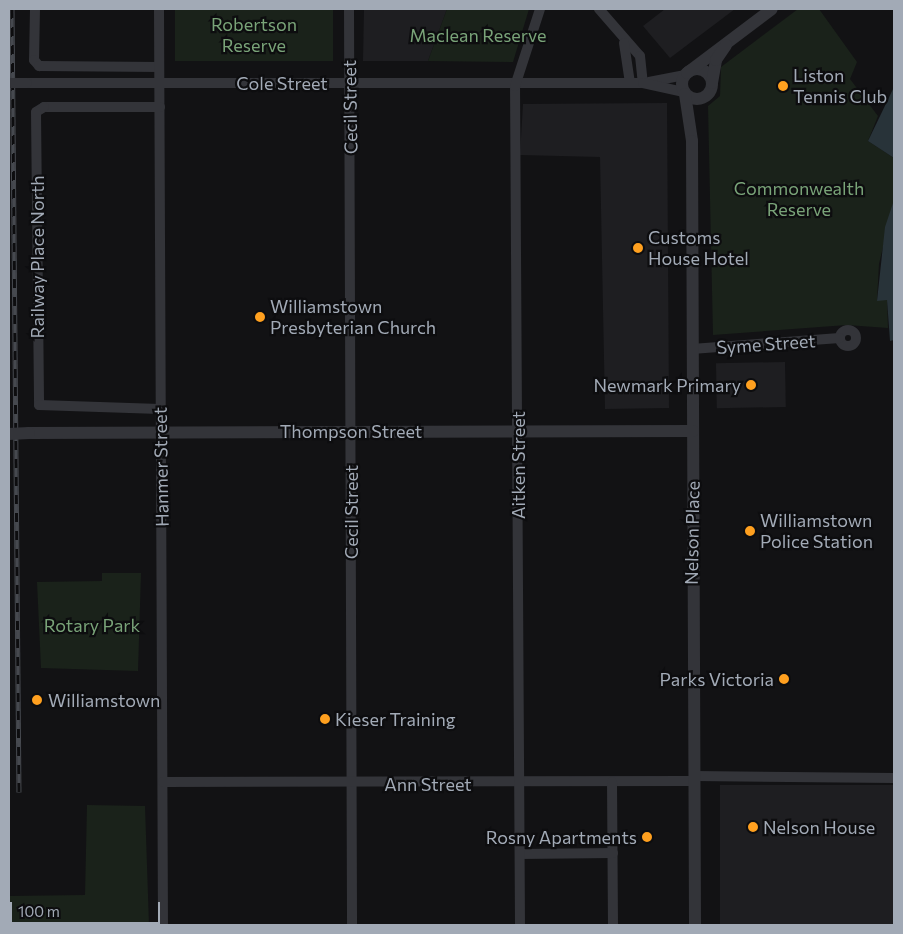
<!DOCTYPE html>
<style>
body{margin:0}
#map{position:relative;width:903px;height:934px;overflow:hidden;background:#121214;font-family:Commissioner,sans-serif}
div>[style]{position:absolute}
.built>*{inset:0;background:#1e1e21;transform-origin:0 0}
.green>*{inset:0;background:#1a221a;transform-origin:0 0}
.water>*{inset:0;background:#283339}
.minor>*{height:10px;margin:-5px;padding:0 5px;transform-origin:5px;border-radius:5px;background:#333439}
.minor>.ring{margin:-5px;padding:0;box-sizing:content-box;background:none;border:10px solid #333439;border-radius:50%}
.tertiary>*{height:12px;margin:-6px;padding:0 6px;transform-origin:6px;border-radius:6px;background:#333439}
.tertiary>.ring{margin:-6px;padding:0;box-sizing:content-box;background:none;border:12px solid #333439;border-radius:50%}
.rail>*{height:5px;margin-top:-2.5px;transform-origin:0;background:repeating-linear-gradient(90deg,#0d0d0f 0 9px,#46494f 0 18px);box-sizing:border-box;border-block:1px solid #46494f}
.minor-bridge>*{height:10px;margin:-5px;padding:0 5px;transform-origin:5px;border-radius:5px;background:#333439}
.tertiary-bridge>*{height:12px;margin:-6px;padding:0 6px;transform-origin:6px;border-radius:6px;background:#333439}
.dots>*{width:14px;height:14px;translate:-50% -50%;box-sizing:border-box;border:2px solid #0d0d0f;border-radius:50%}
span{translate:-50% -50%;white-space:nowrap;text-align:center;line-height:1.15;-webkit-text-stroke:4.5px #0d0d0f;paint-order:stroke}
.park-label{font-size:18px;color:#79a378}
.poi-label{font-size:18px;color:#a2aab6}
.left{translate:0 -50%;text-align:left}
.right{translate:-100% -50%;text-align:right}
.street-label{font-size:18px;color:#a2aab6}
.frame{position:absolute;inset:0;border:10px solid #a2aab6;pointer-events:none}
.scale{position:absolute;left:10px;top:902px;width:150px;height:22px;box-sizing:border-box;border:2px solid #a2aab6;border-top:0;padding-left:6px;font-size:15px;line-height:18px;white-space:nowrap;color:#a2aab6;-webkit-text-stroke:4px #0d0d0f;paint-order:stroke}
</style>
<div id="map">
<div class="built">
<i style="clip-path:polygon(364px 9px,447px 9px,428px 61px,363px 61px)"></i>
<i style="clip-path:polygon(665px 9px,735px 9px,670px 58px,643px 26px)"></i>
<i style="clip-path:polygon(667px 103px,669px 408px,605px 409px,600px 157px,520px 155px,523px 104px)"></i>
<i style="left:785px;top:362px;width:45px;height:69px;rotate:89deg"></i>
<i style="left:894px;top:785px;width:140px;height:174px;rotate:90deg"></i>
</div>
<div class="green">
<i style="left:175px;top:9px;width:158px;height:52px"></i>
<i style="clip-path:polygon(447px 9px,529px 9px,513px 62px,428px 61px)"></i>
<i style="clip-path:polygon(798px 9px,819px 9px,857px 62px,850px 79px,878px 116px,868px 141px,894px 158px,894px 200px,879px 264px,877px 300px,887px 300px,888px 328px,847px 325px,713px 335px,708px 106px,720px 96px,721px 67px)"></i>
<i style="clip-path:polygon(102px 573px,141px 573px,138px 671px,41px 668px,37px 582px,102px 581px)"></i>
<i style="clip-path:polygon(87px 805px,145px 806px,149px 925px,9px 925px,9px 896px,85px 895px)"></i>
</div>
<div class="water">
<i style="clip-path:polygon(894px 87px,894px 158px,868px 141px)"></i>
<i style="clip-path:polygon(894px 200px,894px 340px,890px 341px,887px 300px,877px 301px,885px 227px)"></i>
</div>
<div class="minor">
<i style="left:35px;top:9px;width:51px;rotate:91.1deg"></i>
<i style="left:34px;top:60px;width:8px;rotate:50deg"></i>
<i style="left:39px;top:66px;width:120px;rotate:0.5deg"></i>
<i style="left:159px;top:9px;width:916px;rotate:89.75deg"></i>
<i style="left:349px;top:9px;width:916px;rotate:89.81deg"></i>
<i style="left:599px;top:9px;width:62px;rotate:48.9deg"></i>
<i style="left:640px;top:56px;width:27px;rotate:84deg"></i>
<i style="left:624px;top:43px;width:40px;rotate:81.5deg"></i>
<i style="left:649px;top:82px;width:37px;rotate:-11deg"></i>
<i style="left:27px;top:83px;width:616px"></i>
<i style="left:643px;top:83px;width:42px;rotate:12.4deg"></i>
<i style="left:160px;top:107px;width:116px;rotate:180deg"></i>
<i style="left:44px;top:107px;width:9px;rotate:148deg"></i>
<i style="left:36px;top:112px;width:293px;rotate:89.4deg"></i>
<i style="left:39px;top:405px;width:121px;rotate:1.9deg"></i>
<i class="ring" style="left:840px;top:330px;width:6px;height:6px"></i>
<i style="left:692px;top:349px;width:148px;rotate:-4.3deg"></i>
<i style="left:694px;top:776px;width:200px;rotate:0.6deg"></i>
<i style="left:163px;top:782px;width:531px;rotate:-0.11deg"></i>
<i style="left:612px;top:782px;width:143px;rotate:89.6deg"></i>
<i style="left:520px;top:854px;width:93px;rotate:-0.6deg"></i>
<i style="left:520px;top:925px;width:839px;rotate:-90.34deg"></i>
<i style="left:515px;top:86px;width:81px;rotate:-72deg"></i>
</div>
<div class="tertiary">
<i class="ring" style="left:682px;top:69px;width:18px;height:18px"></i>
<i style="left:687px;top:73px;width:106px;rotate:-37deg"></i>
<i style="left:712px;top:83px;width:23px;rotate:-80deg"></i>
<i style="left:716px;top:60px;width:18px;rotate:-56deg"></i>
<i style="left:685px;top:94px;width:48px;rotate:81.5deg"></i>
<i style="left:692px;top:141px;width:784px;rotate:89.78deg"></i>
<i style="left:29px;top:433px;width:664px;rotate:-0.17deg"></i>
</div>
<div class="rail">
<i style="left:12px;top:9px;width:783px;rotate:89.49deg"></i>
</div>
<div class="minor-bridge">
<i style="left:9px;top:83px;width:18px"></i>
</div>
<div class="tertiary-bridge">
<i style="left:9px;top:434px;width:20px;rotate:-3deg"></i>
</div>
<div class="dots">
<i style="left:783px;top:86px;background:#ffa01f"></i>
<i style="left:638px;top:248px;background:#ffa01f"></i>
<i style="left:260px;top:317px;background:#ffa01f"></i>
<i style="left:751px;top:385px;background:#ffa01f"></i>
<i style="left:750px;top:531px;background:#ffa01f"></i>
<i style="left:784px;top:679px;background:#ffa01f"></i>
<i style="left:37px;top:700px;background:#ffa01f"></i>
<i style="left:325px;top:719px;background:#ffa01f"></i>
<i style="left:753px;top:827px;background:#ffa01f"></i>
<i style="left:647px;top:837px;background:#ffa01f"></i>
</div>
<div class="park-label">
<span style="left:254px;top:35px">Robertson<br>Reserve</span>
<span style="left:478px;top:35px">Maclean Reserve</span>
<span style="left:799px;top:199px">Commonwealth<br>Reserve</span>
<span style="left:92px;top:625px">Rotary Park</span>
</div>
<div class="poi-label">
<span class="left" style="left:793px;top:86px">Liston<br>Tennis Club</span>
<span class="left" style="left:648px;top:248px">Customs<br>House Hotel</span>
<span class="left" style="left:270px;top:317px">Williamstown<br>Presbyterian Church</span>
<span class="right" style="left:741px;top:385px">Newmark Primary</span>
<span class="left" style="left:760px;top:531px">Williamstown<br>Police Station</span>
<span class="right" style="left:774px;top:679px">Parks Victoria</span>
<span class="left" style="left:48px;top:700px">Williamstown</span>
<span class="left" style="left:335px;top:719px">Kieser Training</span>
<span class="left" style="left:763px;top:827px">Nelson House</span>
<span class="right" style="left:637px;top:837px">Rosny Apartments</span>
</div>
<div class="street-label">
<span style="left:282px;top:83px">Cole Street</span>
<span style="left:350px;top:107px;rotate:-91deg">Cecil Street</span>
<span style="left:37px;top:257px;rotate:-90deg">Railway Place North</span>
<span style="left:766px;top:344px;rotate:-4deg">Syme Street</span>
<span style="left:351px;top:431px">Thompson Street</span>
<span style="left:518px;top:465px;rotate:-90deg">Aitken Street</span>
<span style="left:161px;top:467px;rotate:-91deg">Hanmer Street</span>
<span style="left:351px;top:512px;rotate:-90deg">Cecil Street</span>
<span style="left:692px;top:533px;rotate:-89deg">Nelson Place</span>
<span style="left:428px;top:784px">Ann Street</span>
</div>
<div class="frame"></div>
<div class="scale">100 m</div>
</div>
